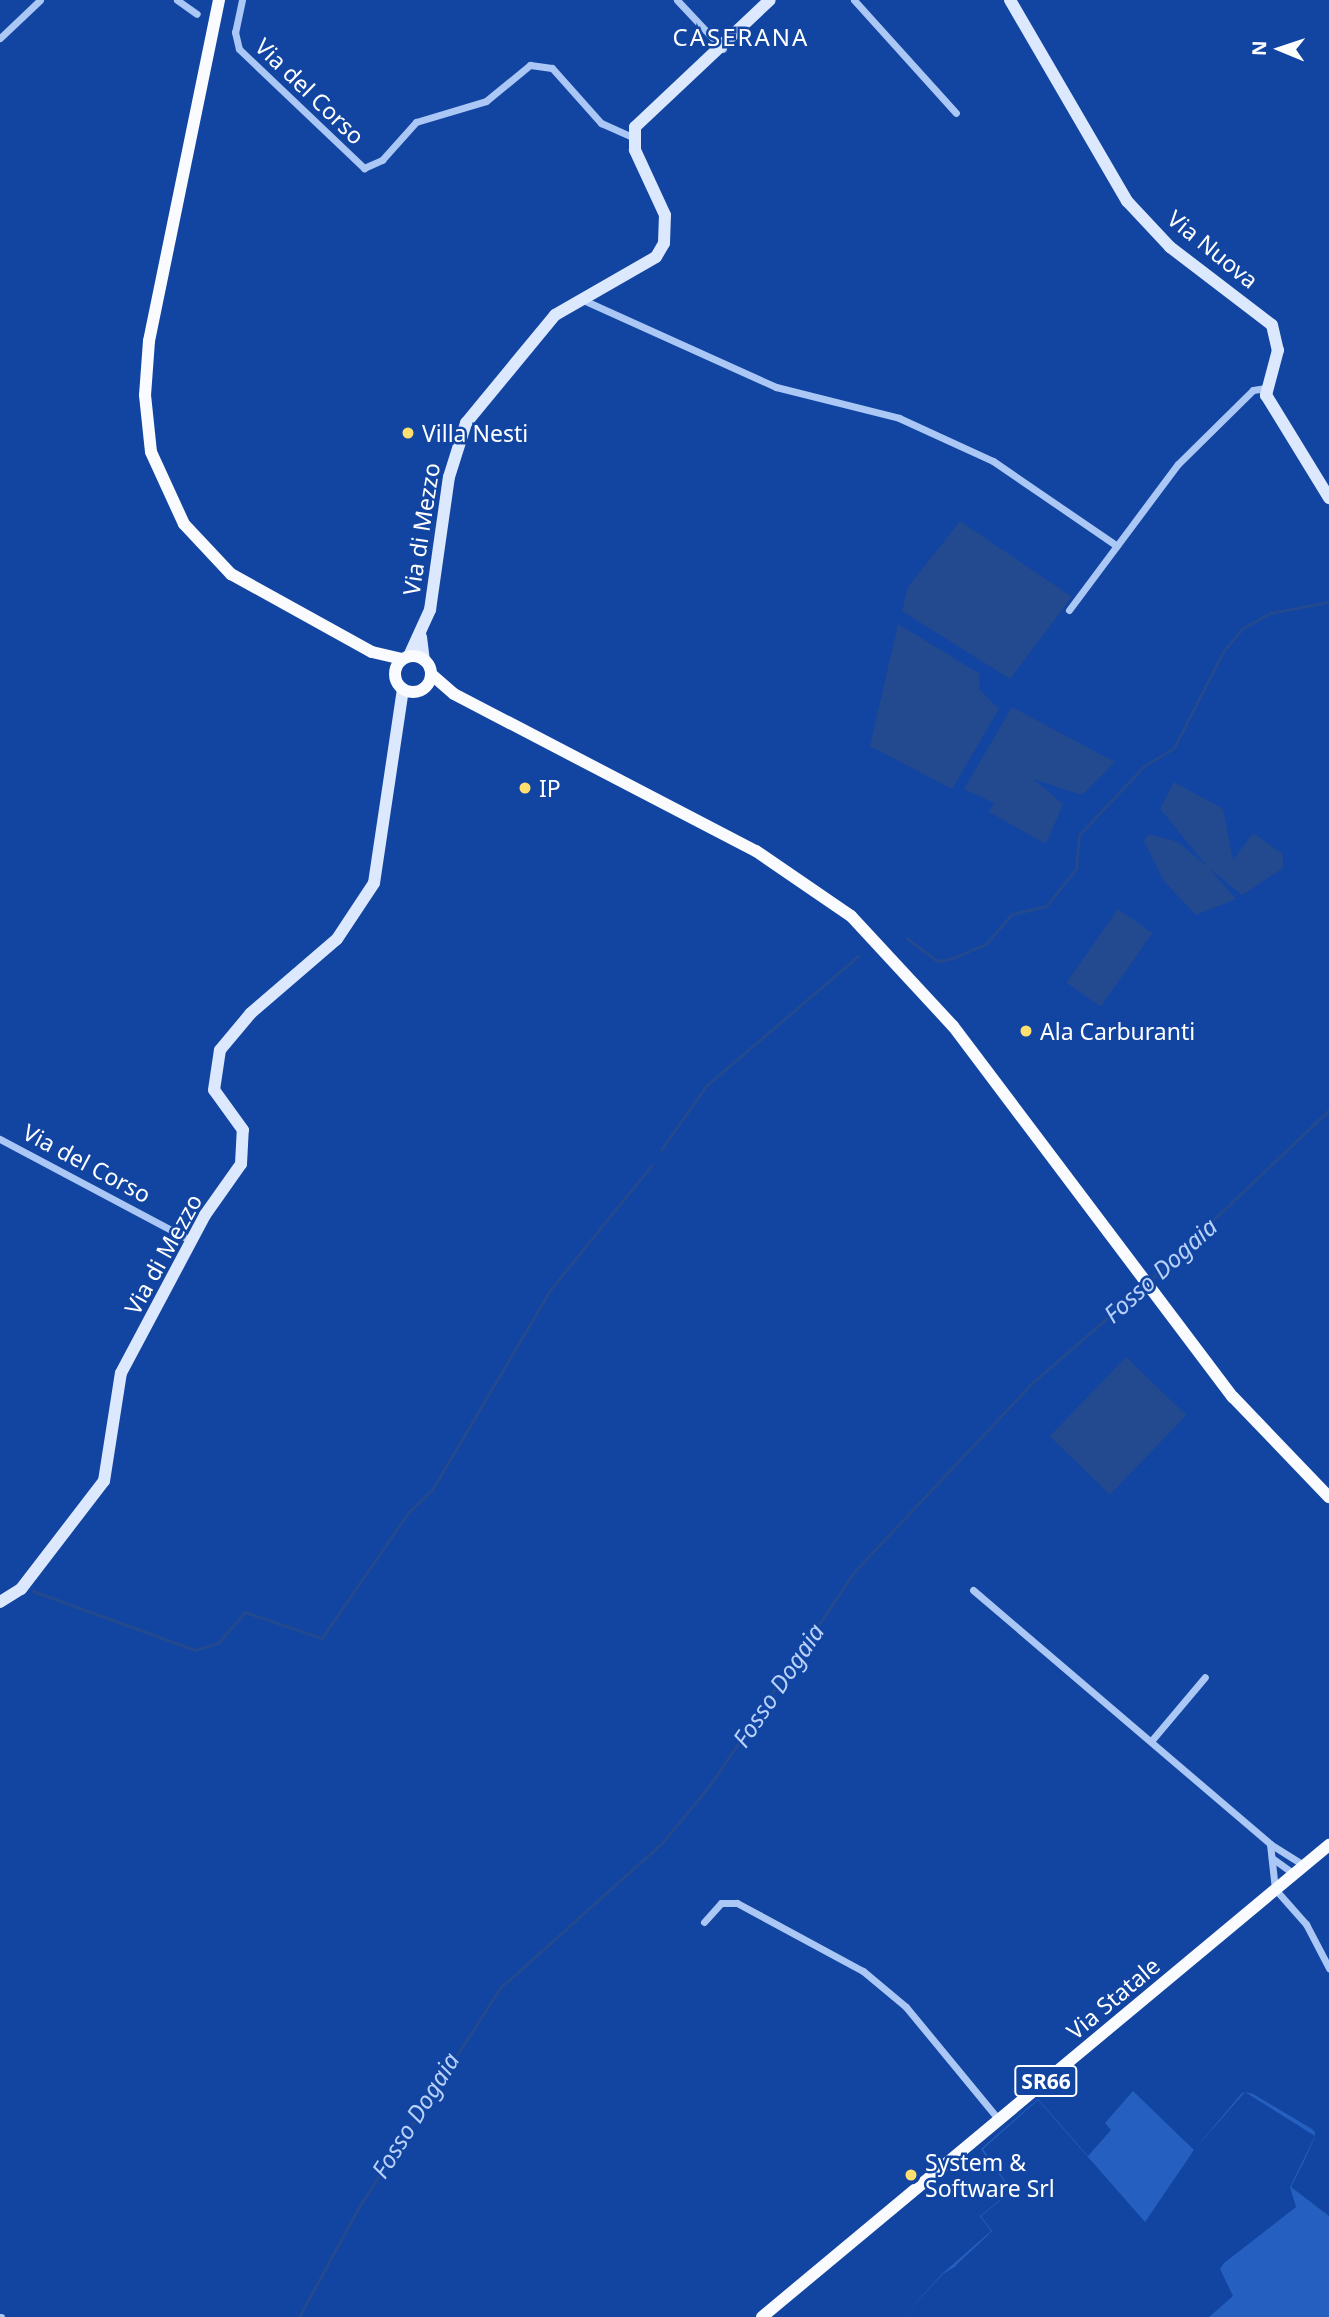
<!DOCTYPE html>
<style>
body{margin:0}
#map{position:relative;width:1329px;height:2317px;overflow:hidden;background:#1245a1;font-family:"Noto Sans",sans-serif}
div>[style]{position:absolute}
.green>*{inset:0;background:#255fbf}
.water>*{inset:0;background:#23498f;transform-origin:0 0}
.stream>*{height:2.5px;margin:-1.25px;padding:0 1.25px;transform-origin:1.25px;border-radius:1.25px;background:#23498f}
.street>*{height:7px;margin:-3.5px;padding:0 3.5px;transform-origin:3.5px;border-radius:3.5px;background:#abc7f5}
.secondary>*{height:12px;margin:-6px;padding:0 6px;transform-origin:6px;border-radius:6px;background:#dbe8fe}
.primary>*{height:12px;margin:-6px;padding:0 6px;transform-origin:6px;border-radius:6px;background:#f9fbff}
.primary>.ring{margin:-6px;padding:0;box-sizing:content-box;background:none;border:12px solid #f9fbff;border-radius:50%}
.dots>*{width:19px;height:19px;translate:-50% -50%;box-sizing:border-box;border:4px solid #1245a1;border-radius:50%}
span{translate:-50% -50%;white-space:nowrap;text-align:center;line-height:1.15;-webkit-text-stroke:5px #1245a1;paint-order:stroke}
.shield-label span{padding:2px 5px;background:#1245a1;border:2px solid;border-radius:5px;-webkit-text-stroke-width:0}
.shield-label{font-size:21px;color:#fff;font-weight:700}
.street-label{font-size:23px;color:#fff}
.poi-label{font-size:23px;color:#fff}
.left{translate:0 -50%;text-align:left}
.neighbourhood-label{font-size:24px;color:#fff;letter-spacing:2px}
.water-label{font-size:24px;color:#b8d1fb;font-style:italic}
.north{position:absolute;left:1245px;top:14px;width:70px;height:70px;-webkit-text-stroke:5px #1245a1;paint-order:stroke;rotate:272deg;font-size:19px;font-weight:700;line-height:28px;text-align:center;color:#fff}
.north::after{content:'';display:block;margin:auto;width:24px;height:32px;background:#fff;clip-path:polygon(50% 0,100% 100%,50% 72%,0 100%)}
</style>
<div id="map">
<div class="green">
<i style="clip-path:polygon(1133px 2091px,1194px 2150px,1242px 2093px,1245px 2092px,1253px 2094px,1312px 2129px,1315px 2132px,1315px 2137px,1304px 2161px,1291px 2187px,1329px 2216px,1329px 2317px,1209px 2317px,1233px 2296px,1220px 2269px,1224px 2263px,1296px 2207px,1290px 2187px,1315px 2136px,1245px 2092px,1194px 2150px,1145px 2222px,1038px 2100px,983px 2149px,1012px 2191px,981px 2216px,992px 2231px,986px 2237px,956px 2265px,956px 2266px,943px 2274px,903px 2317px,942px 2274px,991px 2231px,980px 2216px,1011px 2191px,981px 2149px,1038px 2099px,1088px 2156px,1111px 2130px,1105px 2123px)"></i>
</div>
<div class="water">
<i style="clip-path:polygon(960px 521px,1072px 597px,1010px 679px,902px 611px,908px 587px)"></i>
<i style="clip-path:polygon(898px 624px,980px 674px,979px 689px,999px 709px,952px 789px,870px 746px)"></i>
<i style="clip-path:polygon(1012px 707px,1115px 762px,1082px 795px,1033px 779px,1063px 804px,1046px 844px,989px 812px,994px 803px,964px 789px)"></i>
<i style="clip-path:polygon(1174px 782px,1223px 809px,1233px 860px,1253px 833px,1283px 854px,1283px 868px,1242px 895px,1209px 868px,1236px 899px,1196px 915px,1164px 881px,1144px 841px,1149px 834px,1178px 842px,1207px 866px,1160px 809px)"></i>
<i style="left:1118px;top:909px;width:42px;height:90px;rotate:35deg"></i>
<i style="left:1126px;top:1357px;width:84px;height:110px;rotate:44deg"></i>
</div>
<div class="stream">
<i style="left:907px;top:938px;width:39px;rotate:37deg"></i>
<i style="left:938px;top:961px;width:15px;rotate:-11deg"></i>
<i style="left:953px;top:958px;width:36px;rotate:-23deg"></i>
<i style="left:986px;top:944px;width:40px;rotate:-49deg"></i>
<i style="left:1012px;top:914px;width:35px;rotate:-13deg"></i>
<i style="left:1046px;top:906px;width:48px;rotate:-51deg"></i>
<i style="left:1076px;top:869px;width:34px;rotate:-85deg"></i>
<i style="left:1079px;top:835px;width:95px;rotate:-46.7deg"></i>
<i style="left:1144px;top:766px;width:35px;rotate:-31deg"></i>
<i style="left:1174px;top:748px;width:108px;rotate:-63deg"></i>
<i style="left:1223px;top:652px;width:31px;rotate:-50deg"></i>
<i style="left:1243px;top:628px;width:31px;rotate:-29deg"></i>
<i style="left:1270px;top:613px;width:60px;rotate:-10.6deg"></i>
<i style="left:661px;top:1150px;width:78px;rotate:-54.9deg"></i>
<i style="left:706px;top:1086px;width:200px;rotate:-40.5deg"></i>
<i style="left:1151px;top:1279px;width:245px;rotate:-43.5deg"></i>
<i style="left:33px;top:1591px;width:172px;rotate:20deg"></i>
<i style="left:195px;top:1650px;width:24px;rotate:-17deg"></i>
<i style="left:218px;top:1643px;width:41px;rotate:-48.9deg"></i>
<i style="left:245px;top:1612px;width:81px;rotate:18.7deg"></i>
<i style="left:322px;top:1638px;width:152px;rotate:-55.5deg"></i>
<i style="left:408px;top:1513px;width:33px;rotate:-44deg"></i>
<i style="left:432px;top:1490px;width:234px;rotate:-59.4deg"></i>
<i style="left:551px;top:1289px;width:159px;rotate:-50.9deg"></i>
<i style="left:299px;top:2317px;width:125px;rotate:-61.4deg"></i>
<i style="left:359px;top:2207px;width:260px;rotate:-57.2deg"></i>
<i style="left:500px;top:1988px;width:217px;rotate:-41.8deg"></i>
<i style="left:662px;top:1843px;width:75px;rotate:-50.4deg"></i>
<i style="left:710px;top:1785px;width:257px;rotate:-55.9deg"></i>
<i style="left:854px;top:1572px;width:257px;rotate:-46.7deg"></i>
<i style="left:1030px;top:1385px;width:151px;rotate:-41deg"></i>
</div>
<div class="street">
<i style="left:177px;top:0;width:24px;rotate:35deg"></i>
<i style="left:242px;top:0;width:33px;rotate:102deg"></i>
<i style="left:235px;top:32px;width:17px;rotate:77deg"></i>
<i style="left:239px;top:49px;width:173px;rotate:43.6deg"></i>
<i style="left:364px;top:168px;width:20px;rotate:-24deg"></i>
<i style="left:382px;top:160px;width:51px;rotate:-48.2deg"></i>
<i style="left:416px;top:122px;width:73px;rotate:-16.7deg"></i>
<i style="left:486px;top:101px;width:57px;rotate:-39.3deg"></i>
<i style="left:530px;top:65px;width:22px;rotate:8deg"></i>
<i style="left:552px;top:68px;width:74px;rotate:48.3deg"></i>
<i style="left:601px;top:123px;width:34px;rotate:24deg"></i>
<i style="left:677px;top:0;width:67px;rotate:46.8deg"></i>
<i style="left:854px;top:0;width:152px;rotate:47.9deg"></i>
<i style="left:0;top:38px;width:55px;rotate:-43.5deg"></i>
<i style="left:581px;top:299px;width:214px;rotate:24.3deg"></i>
<i style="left:776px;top:387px;width:127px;rotate:14.1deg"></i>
<i style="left:899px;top:418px;width:103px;rotate:24.6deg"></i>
<i style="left:993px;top:461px;width:150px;rotate:34.4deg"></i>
<i style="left:1069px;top:610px;width:182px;rotate:-53.3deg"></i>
<i style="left:1178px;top:464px;width:105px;rotate:-44.6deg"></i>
<i style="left:1253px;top:390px;width:13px;rotate:-9deg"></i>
<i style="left:0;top:1139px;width:217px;rotate:28deg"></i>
<i style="left:973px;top:1590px;width:391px;rotate:40.5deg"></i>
<i style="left:1270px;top:1844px;width:40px;rotate:32deg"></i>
<i style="left:1152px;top:1740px;width:82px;rotate:-49.9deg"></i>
<i style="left:1270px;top:1844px;width:45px;rotate:83.7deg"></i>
<i style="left:1275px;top:1889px;width:47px;rotate:48.5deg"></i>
<i style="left:1306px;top:1924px;width:50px;rotate:62.4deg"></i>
<i style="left:1272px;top:1858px;width:27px;rotate:36deg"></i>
<i style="left:704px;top:1922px;width:25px;rotate:-48deg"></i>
<i style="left:721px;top:1903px;width:16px"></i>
<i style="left:737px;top:1903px;width:143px;rotate:28.4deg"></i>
<i style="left:863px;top:1971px;width:56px;rotate:39.9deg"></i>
<i style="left:906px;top:2007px;width:146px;rotate:50.5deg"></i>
<i style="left:0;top:2317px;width:1px"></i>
</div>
<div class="secondary">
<i style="left:1010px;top:0;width:233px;rotate:59.8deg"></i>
<i style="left:1127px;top:201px;width:63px;rotate:46.9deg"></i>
<i style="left:1170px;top:247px;width:128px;rotate:37.4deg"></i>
<i style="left:1272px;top:325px;width:26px;rotate:77deg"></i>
<i style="left:1278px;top:350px;width:47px;rotate:104.9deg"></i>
<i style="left:1266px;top:395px;width:121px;rotate:58.5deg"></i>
<i style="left:421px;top:637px;width:23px;rotate:83deg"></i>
<i style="left:409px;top:656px;width:51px;rotate:-65.5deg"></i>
<i style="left:430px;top:610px;width:134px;rotate:-81.9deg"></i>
<i style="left:449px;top:477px;width:57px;rotate:-72.5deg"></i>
<i style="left:466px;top:423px;width:140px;rotate:-50.5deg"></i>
<i style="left:555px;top:315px;width:116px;rotate:-29.9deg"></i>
<i style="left:656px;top:257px;width:16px;rotate:-60deg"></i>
<i style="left:664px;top:243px;width:28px;rotate:-88deg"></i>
<i style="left:665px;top:215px;width:72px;rotate:-114.8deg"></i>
<i style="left:635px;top:150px;width:23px;rotate:-90deg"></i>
<i style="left:635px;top:127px;width:185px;rotate:-43.3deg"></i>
<i style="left:0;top:1602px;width:25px;rotate:-32deg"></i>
<i style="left:21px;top:1589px;width:136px;rotate:-52.5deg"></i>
<i style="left:104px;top:1481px;width:109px;rotate:-81.1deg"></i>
<i style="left:121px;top:1373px;width:179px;rotate:-62deg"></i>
<i style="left:205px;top:1215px;width:62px;rotate:-54.8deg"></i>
<i style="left:241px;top:1164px;width:34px;rotate:-87deg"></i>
<i style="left:243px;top:1130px;width:49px;rotate:-125.9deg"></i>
<i style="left:214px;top:1090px;width:40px;rotate:-81.5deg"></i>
<i style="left:220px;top:1050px;width:48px;rotate:-50deg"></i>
<i style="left:251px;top:1013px;width:113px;rotate:-40.7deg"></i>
<i style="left:337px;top:939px;width:67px;rotate:-56.5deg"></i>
<i style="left:374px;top:883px;width:195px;rotate:-81.5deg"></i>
</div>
<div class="primary">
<i style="left:219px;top:0;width:348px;rotate:101.6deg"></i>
<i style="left:149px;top:341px;width:54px;rotate:94.2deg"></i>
<i style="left:145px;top:395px;width:57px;rotate:84deg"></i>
<i style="left:151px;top:452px;width:79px;rotate:65.4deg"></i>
<i style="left:184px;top:524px;width:69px;rotate:46.8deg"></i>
<i style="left:231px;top:574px;width:161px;rotate:29deg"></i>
<i style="left:372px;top:652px;width:31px;rotate:13deg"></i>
<i class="ring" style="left:395px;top:656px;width:24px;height:24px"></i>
<i style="left:431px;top:674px;width:30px;rotate:41deg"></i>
<i style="left:454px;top:694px;width:340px;rotate:27.5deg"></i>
<i style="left:756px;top:851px;width:115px;rotate:34.4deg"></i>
<i style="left:851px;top:916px;width:150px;rotate:47.2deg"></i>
<i style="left:953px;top:1026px;width:465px;rotate:53deg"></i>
<i style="left:1233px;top:1397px;width:139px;rotate:46.2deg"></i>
<i style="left:762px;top:2317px;width:738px;rotate:-39.78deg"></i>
</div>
<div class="dots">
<i style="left:408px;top:433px;background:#ffe06f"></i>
<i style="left:525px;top:788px;background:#ffe06f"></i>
<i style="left:1026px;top:1031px;background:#ffe06f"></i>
<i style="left:911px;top:2175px;background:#ffe06f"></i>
</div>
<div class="shield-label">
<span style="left:1046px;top:2081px">SR66</span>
</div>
<div class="street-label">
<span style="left:310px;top:91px;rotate:44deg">Via del Corso</span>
<span style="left:1213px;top:249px;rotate:39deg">Via Nuova</span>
<span style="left:421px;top:529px;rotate:-81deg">Via di Mezzo</span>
<span style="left:87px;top:1163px;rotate:28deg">Via del Corso</span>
<span style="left:163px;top:1254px;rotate:-61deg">Via di Mezzo</span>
<span style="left:1113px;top:1998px;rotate:-40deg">Via Statale</span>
</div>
<div class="poi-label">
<span class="left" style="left:422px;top:433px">Villa Nesti</span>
<span class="left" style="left:539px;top:788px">IP</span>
<span class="left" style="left:1040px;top:1031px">Ala Carburanti</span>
<span class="left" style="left:925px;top:2175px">System &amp;<br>Software Srl</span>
</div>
<div class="neighbourhood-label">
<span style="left:741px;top:37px">CASERANA</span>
</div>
<div class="water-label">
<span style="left:1160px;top:1270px;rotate:-42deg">Fosso Dogaia</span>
<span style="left:778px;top:1685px;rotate:-56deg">Fosso Dogaia</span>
<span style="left:415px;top:2115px;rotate:-58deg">Fosso Dogaia</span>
</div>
<div class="north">N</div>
</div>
